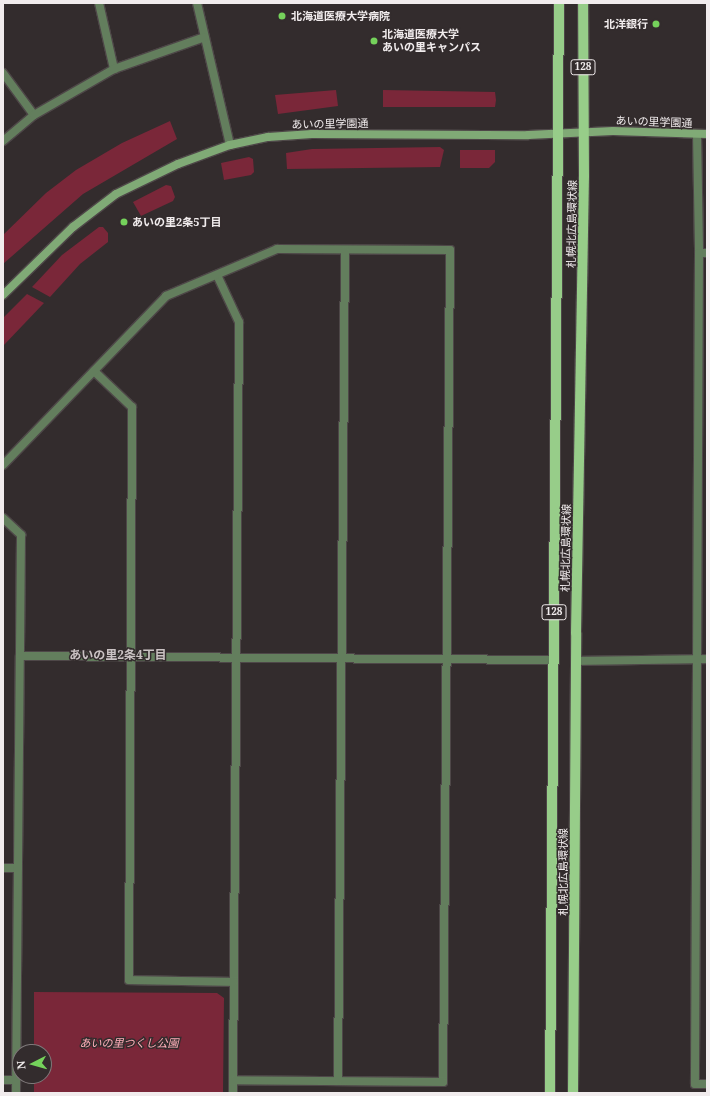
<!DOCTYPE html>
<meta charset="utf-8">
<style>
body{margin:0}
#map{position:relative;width:710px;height:1096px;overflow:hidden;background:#332c2d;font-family:"Noto Serif","Noto Sans JP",serif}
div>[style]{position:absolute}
.green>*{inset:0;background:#7a2739}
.roads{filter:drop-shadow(1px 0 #4e4748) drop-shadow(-1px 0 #4e4748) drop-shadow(0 1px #4e4748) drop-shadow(0 -1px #4e4748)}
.street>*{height:8px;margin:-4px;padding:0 4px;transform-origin:4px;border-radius:4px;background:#637e5d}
.secondary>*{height:8px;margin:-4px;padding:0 4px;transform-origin:4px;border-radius:4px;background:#80aa76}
.primary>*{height:10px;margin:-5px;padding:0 5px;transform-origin:5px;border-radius:5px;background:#97cd89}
.dots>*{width:11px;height:11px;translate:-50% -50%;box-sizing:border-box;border:2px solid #332c2d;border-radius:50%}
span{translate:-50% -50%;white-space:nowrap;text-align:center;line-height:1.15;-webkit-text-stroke:3px #332c2d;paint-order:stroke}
.shield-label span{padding:1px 3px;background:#332c2d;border:1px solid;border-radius:3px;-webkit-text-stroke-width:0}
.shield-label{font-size:10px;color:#f1eced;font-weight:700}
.poi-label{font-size:11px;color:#f1eced;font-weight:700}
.left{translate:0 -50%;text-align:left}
.right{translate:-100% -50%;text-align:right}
.street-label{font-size:11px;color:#f1eced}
.park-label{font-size:11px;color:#ffaeb9;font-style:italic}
.neighbourhood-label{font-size:12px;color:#cac2c3;font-weight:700}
.frame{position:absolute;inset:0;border:4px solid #f1eced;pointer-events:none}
.north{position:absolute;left:12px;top:1044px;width:40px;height:40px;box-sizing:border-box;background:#332c2d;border:1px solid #7f797a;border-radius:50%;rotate:264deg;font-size:11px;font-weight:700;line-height:16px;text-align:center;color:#f1eced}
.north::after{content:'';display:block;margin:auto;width:14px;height:18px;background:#75d25b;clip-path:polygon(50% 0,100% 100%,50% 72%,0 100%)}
</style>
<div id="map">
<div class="green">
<i style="clip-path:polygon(336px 90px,338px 106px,278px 114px,275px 95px)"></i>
<i style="clip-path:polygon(383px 90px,495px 92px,496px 100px,495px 107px,383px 107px)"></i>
<i style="clip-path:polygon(170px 121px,177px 139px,83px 194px,3px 264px,3px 235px,46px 193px,76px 170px,122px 143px)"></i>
<i style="clip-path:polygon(440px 147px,444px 150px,440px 167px,287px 169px,286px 153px,312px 149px)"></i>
<i style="clip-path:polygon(460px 150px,495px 150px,495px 162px,489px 168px,460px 168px)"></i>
<i style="clip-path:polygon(249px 157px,253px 159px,254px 172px,251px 175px,224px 180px,221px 163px)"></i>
<i style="clip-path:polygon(166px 185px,171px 186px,175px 197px,173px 201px,141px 216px,133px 202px)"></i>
<i style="clip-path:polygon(99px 227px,103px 227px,108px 233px,108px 242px,80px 264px,50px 297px,32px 287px,62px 255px)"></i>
<i style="clip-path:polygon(27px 294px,44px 303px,3px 346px,3px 318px)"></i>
<i style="clip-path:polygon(34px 992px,217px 993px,224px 998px,223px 1093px,34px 1093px,34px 1076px,44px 1076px,44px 1052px,34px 1052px)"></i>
</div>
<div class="roads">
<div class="street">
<i style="left:99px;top:3px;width:68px;rotate:77.2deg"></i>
<i style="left:197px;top:3px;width:146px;rotate:76.9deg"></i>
<i style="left:3px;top:73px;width:52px;rotate:53.6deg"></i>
<i style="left:697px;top:134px;width:119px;rotate:89deg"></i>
<i style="left:3px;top:141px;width:40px;rotate:-40deg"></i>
<i style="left:34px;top:115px;width:92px;rotate:-29.9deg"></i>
<i style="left:114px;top:69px;width:96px;rotate:-19.4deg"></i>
<i style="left:707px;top:253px;width:8px;rotate:180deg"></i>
<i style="left:699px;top:253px;width:831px;rotate:90.28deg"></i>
<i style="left:695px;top:1084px;width:12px"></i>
<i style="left:217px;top:275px;width:52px;rotate:64.9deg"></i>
<i style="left:239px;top:322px;width:771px;rotate:90.45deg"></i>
<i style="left:94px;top:371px;width:52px;rotate:43.5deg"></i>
<i style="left:132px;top:407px;width:573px;rotate:90.3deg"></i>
<i style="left:129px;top:980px;width:105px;rotate:1.1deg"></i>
<i style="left:3px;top:465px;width:235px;rotate:-46deg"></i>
<i style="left:166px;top:296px;width:121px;rotate:-22.9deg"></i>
<i style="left:277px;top:249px;width:173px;rotate:0.3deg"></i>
<i style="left:450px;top:250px;width:832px;rotate:90.48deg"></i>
<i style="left:443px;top:1082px;width:210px;rotate:-179.5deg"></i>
<i style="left:3px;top:518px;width:25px;rotate:43deg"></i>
<i style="left:21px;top:535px;width:121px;rotate:90.5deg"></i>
<i style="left:576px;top:661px;width:131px;rotate:-0.9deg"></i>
<i style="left:3px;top:868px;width:15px"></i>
<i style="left:3px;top:1080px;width:13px"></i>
<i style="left:338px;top:1081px;width:831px;rotate:-89.52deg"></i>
<i style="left:16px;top:1093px;width:437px;rotate:-89.5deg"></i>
<i style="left:20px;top:656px;width:534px;rotate:0.43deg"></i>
</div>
<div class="secondary">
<i style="left:3px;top:295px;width:98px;rotate:-44.2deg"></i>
<i style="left:73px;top:227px;width:54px;rotate:-37.5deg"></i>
<i style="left:116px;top:194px;width:69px;rotate:-25.8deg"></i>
<i style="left:178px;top:164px;width:55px;rotate:-20.1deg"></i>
<i style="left:230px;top:145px;width:39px;rotate:-12deg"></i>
<i style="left:268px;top:137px;width:44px;rotate:-3.9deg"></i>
<i style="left:312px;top:134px;width:216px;rotate:0.3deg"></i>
<i style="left:528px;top:135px;width:85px;rotate:-2.7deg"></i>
<i style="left:613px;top:131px;width:94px;rotate:1.8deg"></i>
</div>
<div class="primary">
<i style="left:550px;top:1093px;width:1090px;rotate:-89.53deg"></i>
<i style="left:573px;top:1093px;width:460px;rotate:-89.6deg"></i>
<i style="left:576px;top:633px;width:457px;rotate:-89deg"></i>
<i style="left:584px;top:176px;width:173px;rotate:-90.3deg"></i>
</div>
</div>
<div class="dots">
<i style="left:282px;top:16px;background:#75d25b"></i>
<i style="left:656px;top:24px;background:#75d25b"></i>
<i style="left:374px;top:41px;background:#75d25b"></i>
<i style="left:124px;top:222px;background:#75d25b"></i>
</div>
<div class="shield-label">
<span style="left:583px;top:67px">128</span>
<span style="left:554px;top:612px">128</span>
</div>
<div class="poi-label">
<span class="left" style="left:291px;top:16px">北海道医療大学病院</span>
<span class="right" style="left:648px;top:24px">北洋銀行</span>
<span class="left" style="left:382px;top:41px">北海道医療大学<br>あいの里キャンパス</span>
<span class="left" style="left:132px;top:222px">あいの里2条5丁目</span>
</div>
<div class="street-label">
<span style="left:654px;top:122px;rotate:2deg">あいの里学園通</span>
<span style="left:330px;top:124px;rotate:-1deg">あいの里学園通</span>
<span style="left:572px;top:224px;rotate:-89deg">札幌北広島環状線</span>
<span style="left:566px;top:548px;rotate:-89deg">札幌北広島環状線</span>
<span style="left:563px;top:872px;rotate:-90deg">札幌北広島環状線</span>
</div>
<div class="park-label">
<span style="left:129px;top:1043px">あいの里つくし公園</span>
</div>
<div class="neighbourhood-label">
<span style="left:118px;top:655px">あいの里2条4丁目</span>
</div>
<div class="frame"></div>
<div class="north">N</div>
</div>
